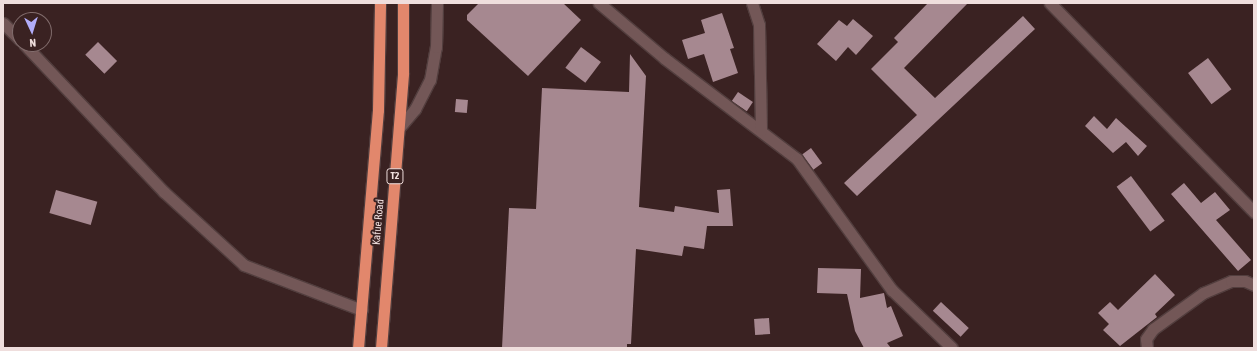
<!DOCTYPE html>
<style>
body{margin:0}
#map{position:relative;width:1257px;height:351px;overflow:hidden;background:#3a2222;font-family:"Asap Condensed",sans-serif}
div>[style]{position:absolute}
.building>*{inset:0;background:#a68890;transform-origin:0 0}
.roads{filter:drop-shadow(1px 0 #523e3e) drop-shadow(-1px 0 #523e3e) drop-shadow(0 1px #523e3e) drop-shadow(0 -1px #523e3e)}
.minor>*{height:11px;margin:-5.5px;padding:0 5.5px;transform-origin:5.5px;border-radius:5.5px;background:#735757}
.trunk>*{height:11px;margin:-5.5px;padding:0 5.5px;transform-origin:5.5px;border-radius:5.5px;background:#e2876c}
span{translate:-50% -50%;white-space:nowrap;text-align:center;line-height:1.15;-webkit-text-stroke:4px #3a2222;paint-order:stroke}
.shield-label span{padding:1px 3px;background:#3a2222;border:1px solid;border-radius:3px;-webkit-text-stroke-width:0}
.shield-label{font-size:10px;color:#efdedd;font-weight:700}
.street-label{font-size:11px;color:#efdedd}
.frame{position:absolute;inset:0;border:4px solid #efdedd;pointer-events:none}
.north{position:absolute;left:12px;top:12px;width:40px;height:40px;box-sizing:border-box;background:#3a2222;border:1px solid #826d6d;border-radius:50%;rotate:176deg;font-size:11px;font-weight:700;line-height:16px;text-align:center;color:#efdedd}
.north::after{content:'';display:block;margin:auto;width:14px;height:18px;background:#b2adf9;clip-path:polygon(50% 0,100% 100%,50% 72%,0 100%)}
</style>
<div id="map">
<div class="building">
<i style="clip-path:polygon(479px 3px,563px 3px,581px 20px,528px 76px,467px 20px,467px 15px)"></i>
<i style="clip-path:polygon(928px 3px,968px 3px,904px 68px,935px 98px,1023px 16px,1035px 29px,857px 196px,844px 183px,917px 115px,871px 69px,898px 42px,894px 38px)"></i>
<i style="clip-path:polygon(722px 13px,734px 48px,730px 49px,738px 73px,713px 82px,704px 54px,688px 59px,682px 40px,705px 33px,701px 20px)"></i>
<i style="clip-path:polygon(853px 19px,873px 36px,856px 55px,848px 47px,836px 61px,817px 44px,839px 20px,847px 26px)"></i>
<i style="left:98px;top:42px;width:27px;height:18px;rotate:45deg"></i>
<i style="left:581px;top:47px;width:25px;height:26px;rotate:37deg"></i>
<i style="clip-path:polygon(630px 54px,646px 76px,639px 207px,674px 212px,675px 206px,719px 213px,717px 190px,730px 189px,733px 226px,707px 226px,704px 249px,684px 246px,682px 256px,636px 249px,631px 344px,627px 344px,627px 348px,502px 348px,509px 208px,536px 209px,542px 88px,629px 92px)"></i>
<i style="left:1208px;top:58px;width:39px;height:25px;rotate:53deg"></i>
<i style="left:738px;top:92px;width:18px;height:11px;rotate:34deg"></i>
<i style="left:456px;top:99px;width:12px;height:13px;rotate:5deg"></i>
<i style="clip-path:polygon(1094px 116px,1107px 129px,1116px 118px,1147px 146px,1138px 156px,1126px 142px,1113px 153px,1085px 126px)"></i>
<i style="left:811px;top:148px;width:19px;height:11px;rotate:54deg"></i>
<i style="left:1131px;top:176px;width:56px;height:18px;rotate:53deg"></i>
<i style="clip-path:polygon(1184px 183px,1201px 203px,1215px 192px,1230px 210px,1216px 220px,1251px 260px,1238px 271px,1171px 194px)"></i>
<i style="left:56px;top:190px;width:43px;height:24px;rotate:16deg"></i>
<i style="clip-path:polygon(818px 268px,861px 269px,860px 298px,884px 293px,887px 308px,891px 306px,903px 336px,887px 343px,891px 348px,864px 348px,855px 331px,847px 294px,817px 293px)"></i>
<i style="clip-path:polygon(1155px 274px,1175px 295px,1155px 314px,1157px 317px,1120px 346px,1103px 330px,1109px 324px,1098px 313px,1110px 302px,1118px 310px)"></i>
<i style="left:941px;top:302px;width:38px;height:12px;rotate:43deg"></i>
<i style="left:769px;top:318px;width:16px;height:15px;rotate:86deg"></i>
</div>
<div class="roads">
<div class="minor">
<i style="left:599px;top:3px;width:85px;rotate:40.2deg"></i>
<i style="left:664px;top:58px;width:167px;rotate:37.2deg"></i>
<i style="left:797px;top:159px;width:162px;rotate:54.1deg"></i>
<i style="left:892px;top:290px;width:83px;rotate:44deg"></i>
<i style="left:752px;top:3px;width:23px;rotate:72deg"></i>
<i style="left:759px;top:25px;width:105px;rotate:88.9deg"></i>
<i style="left:1050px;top:3px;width:292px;rotate:45.7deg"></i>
<i style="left:3px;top:23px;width:24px;rotate:45deg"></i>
<i style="left:24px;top:44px;width:204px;rotate:46.6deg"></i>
<i style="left:164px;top:192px;width:108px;rotate:42.4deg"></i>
<i style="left:244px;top:265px;width:126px;rotate:20.9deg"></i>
<i style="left:399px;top:128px;width:25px;rotate:-50deg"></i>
<i style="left:415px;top:109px;width:33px;rotate:-63deg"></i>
<i style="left:430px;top:80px;width:34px;rotate:-80deg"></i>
<i style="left:436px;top:47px;width:44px;rotate:-88.7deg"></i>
<i style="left:1147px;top:348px;width:9px;rotate:-96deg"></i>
<i style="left:1146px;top:339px;width:12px;rotate:-55deg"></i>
<i style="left:1153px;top:329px;width:62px;rotate:-35.8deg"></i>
<i style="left:1203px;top:293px;width:30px;rotate:-23deg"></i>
<i style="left:1231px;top:281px;width:14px"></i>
<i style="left:1245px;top:281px;width:10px;rotate:24deg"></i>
</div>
<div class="trunk">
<i style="left:358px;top:348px;width:239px;rotate:-85.2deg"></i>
<i style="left:378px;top:110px;width:107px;rotate:-88.9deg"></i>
<i style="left:381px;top:348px;width:276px;rotate:-85.4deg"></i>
<i style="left:403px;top:73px;width:70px;rotate:-90deg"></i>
</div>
</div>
<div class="shield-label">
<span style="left:395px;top:176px">T2</span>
</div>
<div class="street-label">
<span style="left:378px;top:222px;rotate:-85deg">Kafue Road</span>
</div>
<div class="frame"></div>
<div class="north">N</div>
</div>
